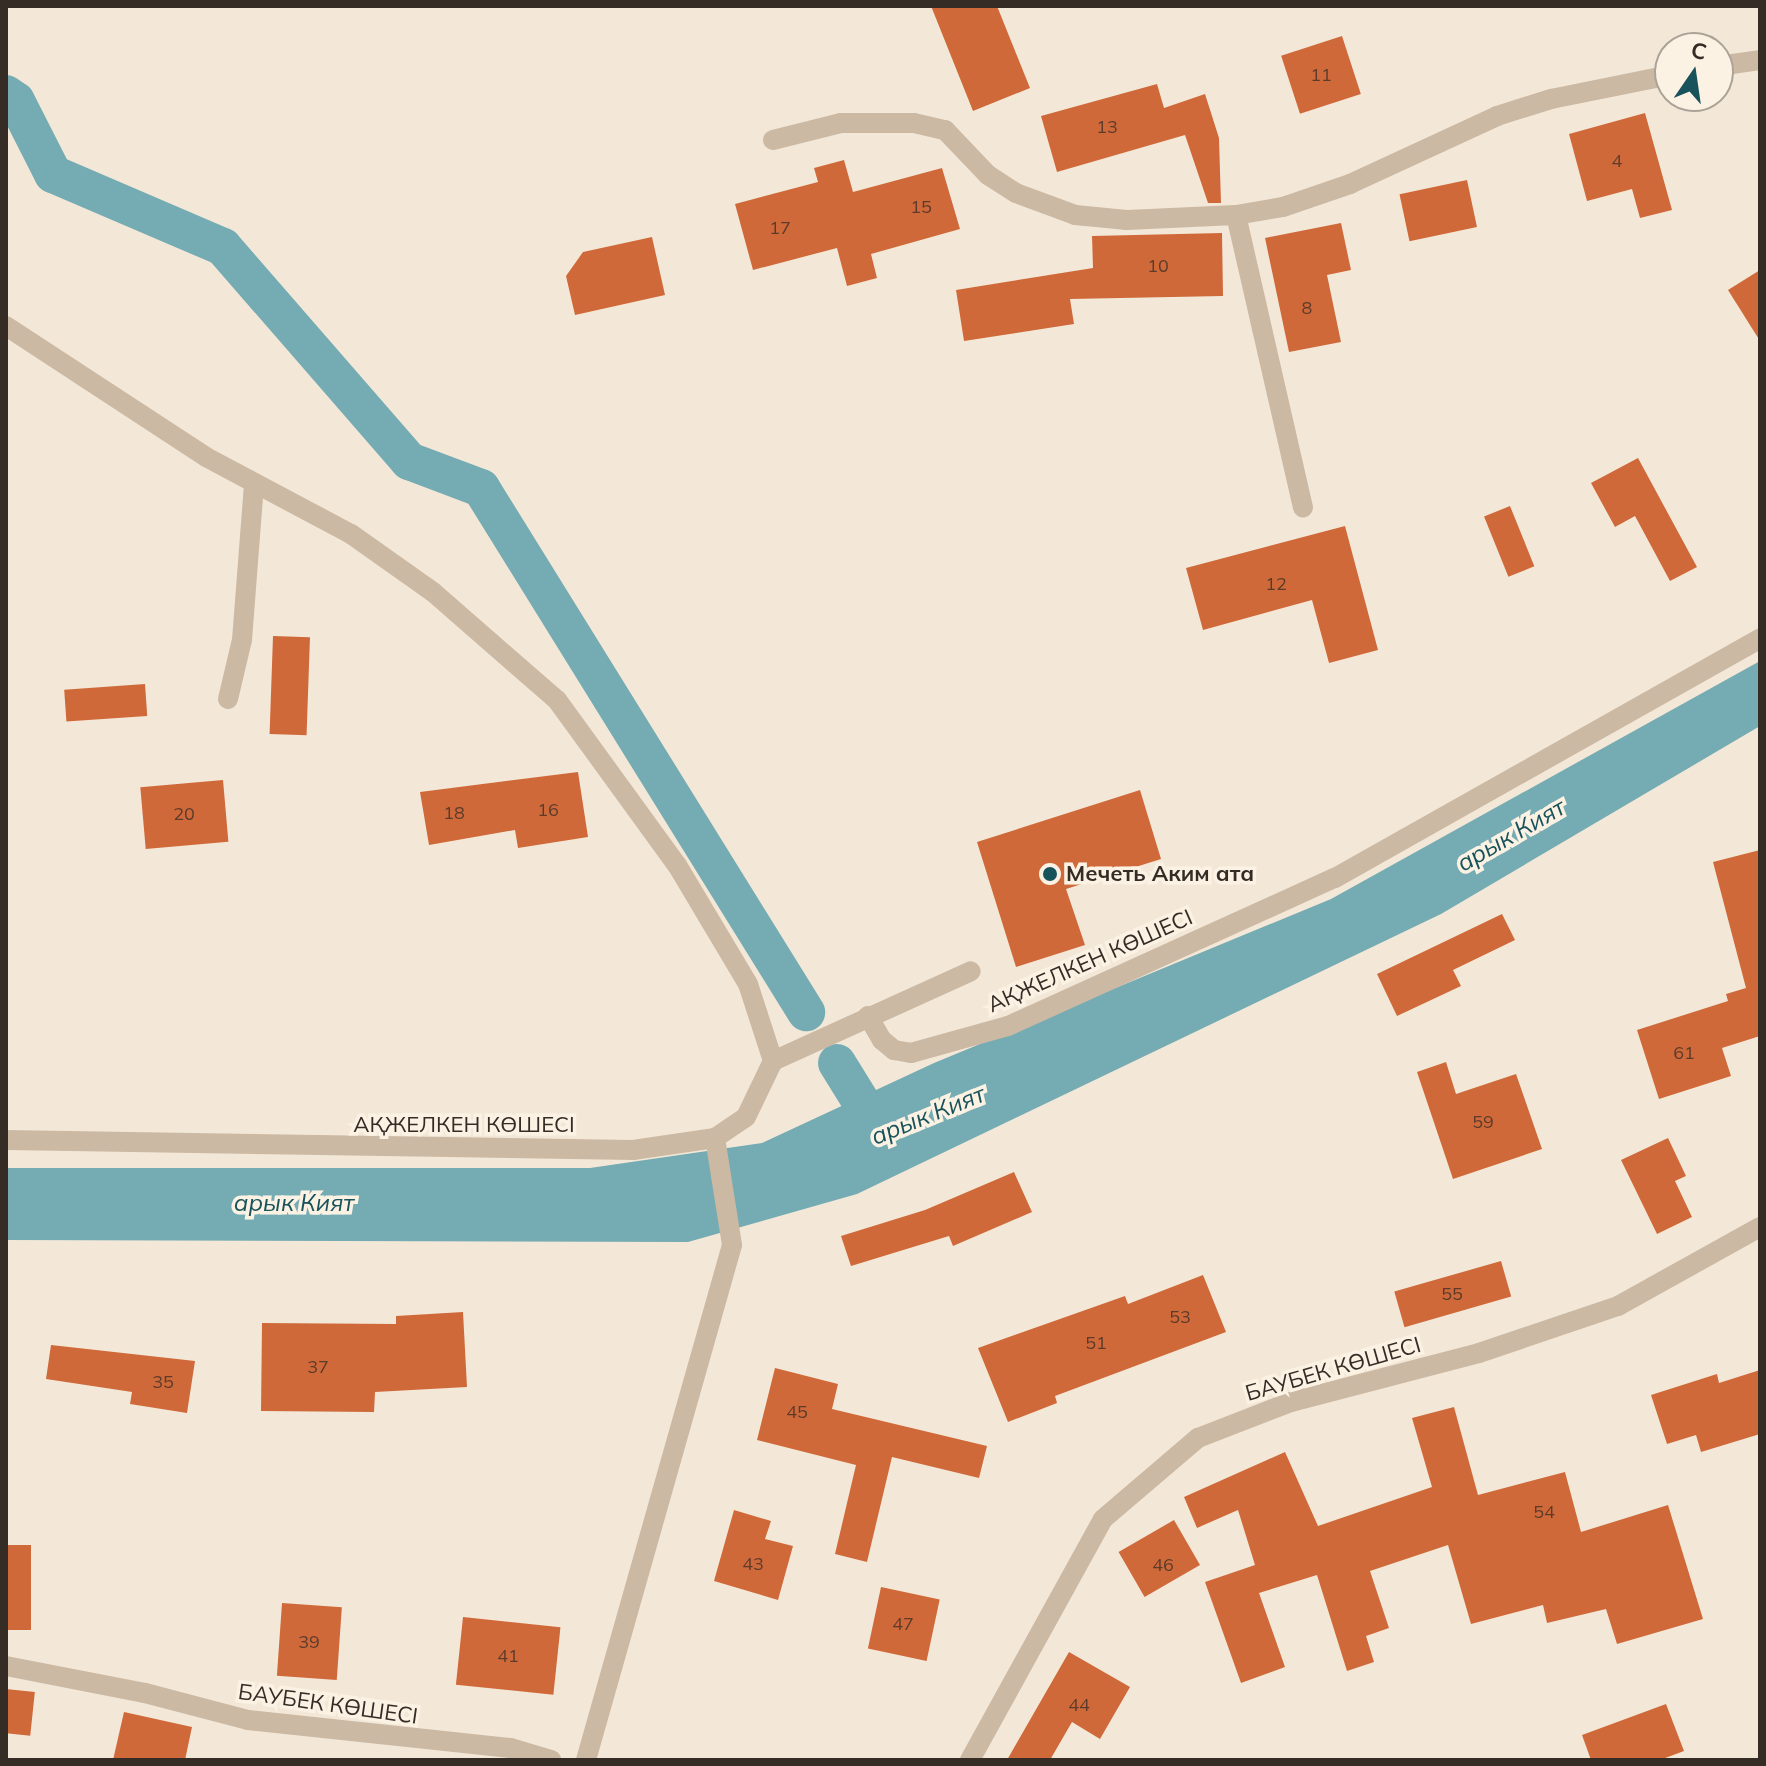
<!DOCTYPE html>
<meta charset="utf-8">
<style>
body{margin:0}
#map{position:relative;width:1766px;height:1766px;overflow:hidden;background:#f3e8d8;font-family:Mulish,sans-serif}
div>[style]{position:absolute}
.water>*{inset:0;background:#75abb2}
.canal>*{height:38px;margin:-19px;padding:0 19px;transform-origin:19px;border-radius:19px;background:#75abb2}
.building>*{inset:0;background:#d06939;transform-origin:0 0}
.minor>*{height:20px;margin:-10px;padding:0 10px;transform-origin:10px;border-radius:10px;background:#ccb9a3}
.dots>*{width:22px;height:22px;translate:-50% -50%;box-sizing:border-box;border:4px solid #fbf2e4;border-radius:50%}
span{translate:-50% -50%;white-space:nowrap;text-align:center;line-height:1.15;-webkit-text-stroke:7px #fbf2e4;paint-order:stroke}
.number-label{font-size:18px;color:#5c3b2b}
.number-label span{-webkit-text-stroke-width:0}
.poi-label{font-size:22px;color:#362c26;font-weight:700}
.left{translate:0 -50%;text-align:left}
.street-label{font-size:22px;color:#362c26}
.water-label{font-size:24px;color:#18525b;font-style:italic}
.frame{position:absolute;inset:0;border:8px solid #362c26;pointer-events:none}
.north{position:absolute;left:1654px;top:32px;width:80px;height:80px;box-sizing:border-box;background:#fbf2e4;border:2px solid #aca398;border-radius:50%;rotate:13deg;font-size:22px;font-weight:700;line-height:32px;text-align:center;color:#362c26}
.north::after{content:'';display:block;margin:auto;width:28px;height:36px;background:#18525b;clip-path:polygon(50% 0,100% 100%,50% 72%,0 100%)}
</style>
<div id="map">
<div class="water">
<i style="clip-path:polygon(1760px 661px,1760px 726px,1441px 914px,857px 1194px,688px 1242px,6px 1240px,6px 1168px,590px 1168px,762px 1143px,934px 1063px,1331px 899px)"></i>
</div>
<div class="canal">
<i style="left:6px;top:94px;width:12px;rotate:35deg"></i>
<i style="left:16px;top:101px;width:82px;rotate:63.1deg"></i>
<i style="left:53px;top:174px;width:185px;rotate:23.2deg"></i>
<i style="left:223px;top:247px;width:284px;rotate:49deg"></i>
<i style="left:409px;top:461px;width:77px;rotate:20.6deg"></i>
<i style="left:481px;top:488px;width:617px;rotate:58.19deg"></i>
<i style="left:837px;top:1063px;width:84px;rotate:58.2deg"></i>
</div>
<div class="building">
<i style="clip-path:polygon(931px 6px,997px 6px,1030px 88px,973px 111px)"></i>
<i style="left:1342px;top:36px;width:61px;height:64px;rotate:72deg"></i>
<i style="clip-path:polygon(1157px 84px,1164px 108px,1205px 94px,1219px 138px,1221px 203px,1208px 203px,1185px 135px,1057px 172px,1041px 116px)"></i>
<i style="clip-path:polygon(1645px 113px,1672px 210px,1640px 218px,1632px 189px,1587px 201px,1569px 134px)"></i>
<i style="clip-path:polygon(844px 160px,853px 192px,942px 168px,960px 229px,871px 254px,877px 278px,847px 286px,837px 248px,753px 270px,735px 204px,818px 182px,814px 168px)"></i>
<i style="left:1467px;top:180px;width:48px;height:69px;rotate:78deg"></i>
<i style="clip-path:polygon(1341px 223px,1351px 270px,1327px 275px,1341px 342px,1289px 352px,1265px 238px)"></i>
<i style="clip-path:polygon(1222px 233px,1223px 296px,1070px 299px,1074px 324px,964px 341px,956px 290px,1093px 268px,1092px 236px)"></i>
<i style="clip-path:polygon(652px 237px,665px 295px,575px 315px,566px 276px,583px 252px)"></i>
<i style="clip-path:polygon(1760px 270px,1760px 341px,1728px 290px)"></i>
<i style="clip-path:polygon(1638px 458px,1697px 567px,1670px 581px,1635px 516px,1615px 527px,1591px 483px)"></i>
<i style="left:1510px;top:506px;width:65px;height:28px;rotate:68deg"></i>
<i style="clip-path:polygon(1345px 526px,1378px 650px,1329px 663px,1312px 600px,1203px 630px,1186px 568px)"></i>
<i style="left:273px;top:636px;width:37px;height:98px;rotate:2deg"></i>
<i style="left:145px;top:684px;width:32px;height:81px;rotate:86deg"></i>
<i style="clip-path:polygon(578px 772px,588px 837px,518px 848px,515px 830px,429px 845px,420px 792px)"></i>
<i style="left:223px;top:780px;width:62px;height:83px;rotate:85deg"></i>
<i style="clip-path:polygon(1140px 790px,1161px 859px,1066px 889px,1085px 945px,1016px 967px,977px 842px)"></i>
<i style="clip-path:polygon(1760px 850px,1760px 1036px,1722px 1048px,1731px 1076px,1659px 1099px,1637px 1030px,1728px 1001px,1726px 994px,1746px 988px,1713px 862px)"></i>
<i style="clip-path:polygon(1502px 914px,1515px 940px,1453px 970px,1461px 986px,1397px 1016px,1377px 974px)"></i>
<i style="clip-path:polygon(1446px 1062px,1456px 1094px,1516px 1074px,1542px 1149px,1453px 1179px,1417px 1072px)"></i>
<i style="clip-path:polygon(1668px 1138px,1686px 1176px,1675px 1181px,1692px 1217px,1657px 1234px,1621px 1160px)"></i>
<i style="clip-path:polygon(1014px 1172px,1032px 1212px,953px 1246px,949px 1236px,851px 1266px,841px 1236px,925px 1210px)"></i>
<i style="left:1501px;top:1261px;width:37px;height:111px;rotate:74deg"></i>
<i style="clip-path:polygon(1203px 1275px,1226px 1332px,1055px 1396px,1057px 1403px,1008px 1422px,978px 1348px,1125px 1296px,1128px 1304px)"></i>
<i style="clip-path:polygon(463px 1312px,467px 1387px,375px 1392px,374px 1412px,261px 1411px,262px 1323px,396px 1324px,396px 1316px)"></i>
<i style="clip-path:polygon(51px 1345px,195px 1361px,187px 1413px,130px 1404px,132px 1392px,46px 1379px)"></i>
<i style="clip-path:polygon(775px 1368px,838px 1384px,832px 1409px,987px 1446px,979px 1478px,892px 1457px,867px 1562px,835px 1554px,856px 1465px,757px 1440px)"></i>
<i style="clip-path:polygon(1760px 1370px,1760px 1434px,1701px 1452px,1696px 1435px,1667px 1444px,1651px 1395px,1717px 1374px,1719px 1383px)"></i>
<i style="clip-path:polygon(1454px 1407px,1478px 1495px,1565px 1472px,1581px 1532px,1668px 1505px,1703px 1619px,1617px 1644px,1606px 1609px,1547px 1623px,1543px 1605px,1471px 1624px,1448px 1545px,1370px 1571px,1389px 1628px,1366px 1636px,1374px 1662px,1347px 1671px,1317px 1575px,1259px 1593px,1285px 1667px,1241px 1683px,1205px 1582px,1255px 1565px,1238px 1510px,1197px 1528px,1184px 1497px,1285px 1452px,1318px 1526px,1432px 1487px,1412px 1418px)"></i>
<i style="clip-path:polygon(734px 1510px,771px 1521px,765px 1539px,793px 1546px,778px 1600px,714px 1581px)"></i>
<i style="left:1174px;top:1520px;width:52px;height:64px;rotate:60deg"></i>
<i style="left:6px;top:1545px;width:25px;height:85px"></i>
<i style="left:881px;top:1587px;width:60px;height:63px;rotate:12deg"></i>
<i style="left:282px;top:1603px;width:60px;height:73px;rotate:4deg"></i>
<i style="left:463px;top:1617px;width:98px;height:68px;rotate:6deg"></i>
<i style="clip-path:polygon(1069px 1652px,1130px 1687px,1100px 1739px,1072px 1722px,1050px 1760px,1007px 1760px)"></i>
<i style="left:6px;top:1689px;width:29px;height:44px;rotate:6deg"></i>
<i style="clip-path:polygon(1666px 1704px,1684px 1751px,1660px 1760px,1591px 1760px,1582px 1735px)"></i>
<i style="clip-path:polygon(124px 1712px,192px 1727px,185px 1760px,113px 1760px)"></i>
</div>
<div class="minor">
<i style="left:1718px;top:66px;width:42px;rotate:-8.1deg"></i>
<i style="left:773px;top:140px;width:70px;rotate:-14deg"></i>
<i style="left:841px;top:123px;width:73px"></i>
<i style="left:914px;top:123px;width:32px;rotate:13deg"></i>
<i style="left:945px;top:130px;width:62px;rotate:46.3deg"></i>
<i style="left:988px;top:175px;width:33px;rotate:33deg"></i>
<i style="left:1016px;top:193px;width:63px;rotate:20.4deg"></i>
<i style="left:1075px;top:215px;width:52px;rotate:5.5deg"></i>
<i style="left:1127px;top:220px;width:109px;rotate:-2.6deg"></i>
<i style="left:1236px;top:215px;width:48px;rotate:-9.7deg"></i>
<i style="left:1283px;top:207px;width:71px;rotate:-18.9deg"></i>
<i style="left:1350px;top:184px;width:162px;rotate:-24.8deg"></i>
<i style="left:1497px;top:116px;width:57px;rotate:-17.5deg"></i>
<i style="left:1551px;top:99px;width:121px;rotate:-11.4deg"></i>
<i style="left:1236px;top:215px;width:300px;rotate:77.1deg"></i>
<i style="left:6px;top:326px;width:239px;rotate:33.2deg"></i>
<i style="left:206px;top:457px;width:164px;rotate:28deg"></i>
<i style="left:351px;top:534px;width:100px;rotate:35.3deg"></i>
<i style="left:433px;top:592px;width:164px;rotate:41.1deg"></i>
<i style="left:557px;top:700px;width:204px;rotate:54deg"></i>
<i style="left:677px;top:865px;width:139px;rotate:59.2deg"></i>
<i style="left:748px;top:984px;width:81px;rotate:72deg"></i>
<i style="left:228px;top:699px;width:61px;rotate:-76.7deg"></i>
<i style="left:242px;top:640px;width:157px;rotate:-85.6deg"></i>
<i style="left:868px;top:1016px;width:28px;rotate:60deg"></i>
<i style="left:882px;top:1040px;width:16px;rotate:40deg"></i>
<i style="left:894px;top:1050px;width:17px;rotate:10deg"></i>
<i style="left:911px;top:1053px;width:101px;rotate:-15.6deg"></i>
<i style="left:1008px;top:1026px;width:359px;rotate:-24.4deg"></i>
<i style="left:1335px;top:878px;width:488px;rotate:-29.4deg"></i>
<i style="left:6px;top:1140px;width:627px;rotate:0.91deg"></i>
<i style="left:633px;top:1150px;width:83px;rotate:-8.3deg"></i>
<i style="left:715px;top:1138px;width:37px;rotate:-34deg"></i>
<i style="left:746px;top:1117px;width:62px;rotate:-64.3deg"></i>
<i style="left:773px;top:1061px;width:217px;rotate:-24.4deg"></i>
<i style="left:6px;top:1666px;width:142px;rotate:11deg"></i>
<i style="left:145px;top:1693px;width:106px;rotate:14.7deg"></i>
<i style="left:248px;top:1720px;width:264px;rotate:6.1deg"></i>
<i style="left:511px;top:1748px;width:42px;rotate:16.7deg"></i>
<i style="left:586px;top:1760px;width:535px;rotate:-74.17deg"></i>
<i style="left:732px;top:1245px;width:108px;rotate:-99deg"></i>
<i style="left:970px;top:1760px;width:275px;rotate:-61.1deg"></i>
<i style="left:1103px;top:1519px;width:125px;rotate:-40.5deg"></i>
<i style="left:1198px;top:1438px;width:100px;rotate:-21.2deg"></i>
<i style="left:1291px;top:1402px;width:194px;rotate:-14.6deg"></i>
<i style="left:1479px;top:1353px;width:147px;rotate:-18.7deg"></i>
<i style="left:1618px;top:1306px;width:162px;rotate:-29.1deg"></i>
</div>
<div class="dots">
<i style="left:1050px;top:874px;background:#18525b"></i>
</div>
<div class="number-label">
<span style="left:1321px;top:75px">11</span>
<span style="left:1107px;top:127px">13</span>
<span style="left:1617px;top:161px">4</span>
<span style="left:921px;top:207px">15</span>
<span style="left:780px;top:228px">17</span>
<span style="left:1158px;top:266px">10</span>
<span style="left:1307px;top:308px">8</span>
<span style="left:1276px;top:584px">12</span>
<span style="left:548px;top:810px">16</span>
<span style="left:454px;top:813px">18</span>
<span style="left:184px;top:814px">20</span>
<span style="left:1684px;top:1053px">61</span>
<span style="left:1483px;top:1122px">59</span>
<span style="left:1452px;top:1294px">55</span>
<span style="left:1180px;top:1317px">53</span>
<span style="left:1096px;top:1343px">51</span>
<span style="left:318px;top:1367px">37</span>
<span style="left:163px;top:1382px">35</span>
<span style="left:797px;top:1412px">45</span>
<span style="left:1544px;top:1512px">54</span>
<span style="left:753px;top:1564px">43</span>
<span style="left:1163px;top:1565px">46</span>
<span style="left:903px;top:1624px">47</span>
<span style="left:309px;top:1642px">39</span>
<span style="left:508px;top:1656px">41</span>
<span style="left:1079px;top:1705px">44</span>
</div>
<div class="poi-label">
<span class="left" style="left:1066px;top:874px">Мечеть Аким ата</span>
</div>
<div class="street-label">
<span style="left:1090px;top:961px;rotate:-24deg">АҚЖЕЛКЕН КӨШЕСІ</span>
<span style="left:464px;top:1125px">АҚЖЕЛКЕН КӨШЕСІ</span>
<span style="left:1333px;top:1369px;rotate:-16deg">БАУБЕК КӨШЕСІ</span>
<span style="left:328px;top:1704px;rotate:8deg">БАУБЕК КӨШЕСІ</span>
</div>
<div class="water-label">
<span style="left:1511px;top:835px;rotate:-30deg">арык Кият</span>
<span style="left:928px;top:1115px;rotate:-22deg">арык Кият</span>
<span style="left:294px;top:1203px">арык Кият</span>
</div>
<div class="frame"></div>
<div class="north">С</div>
</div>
